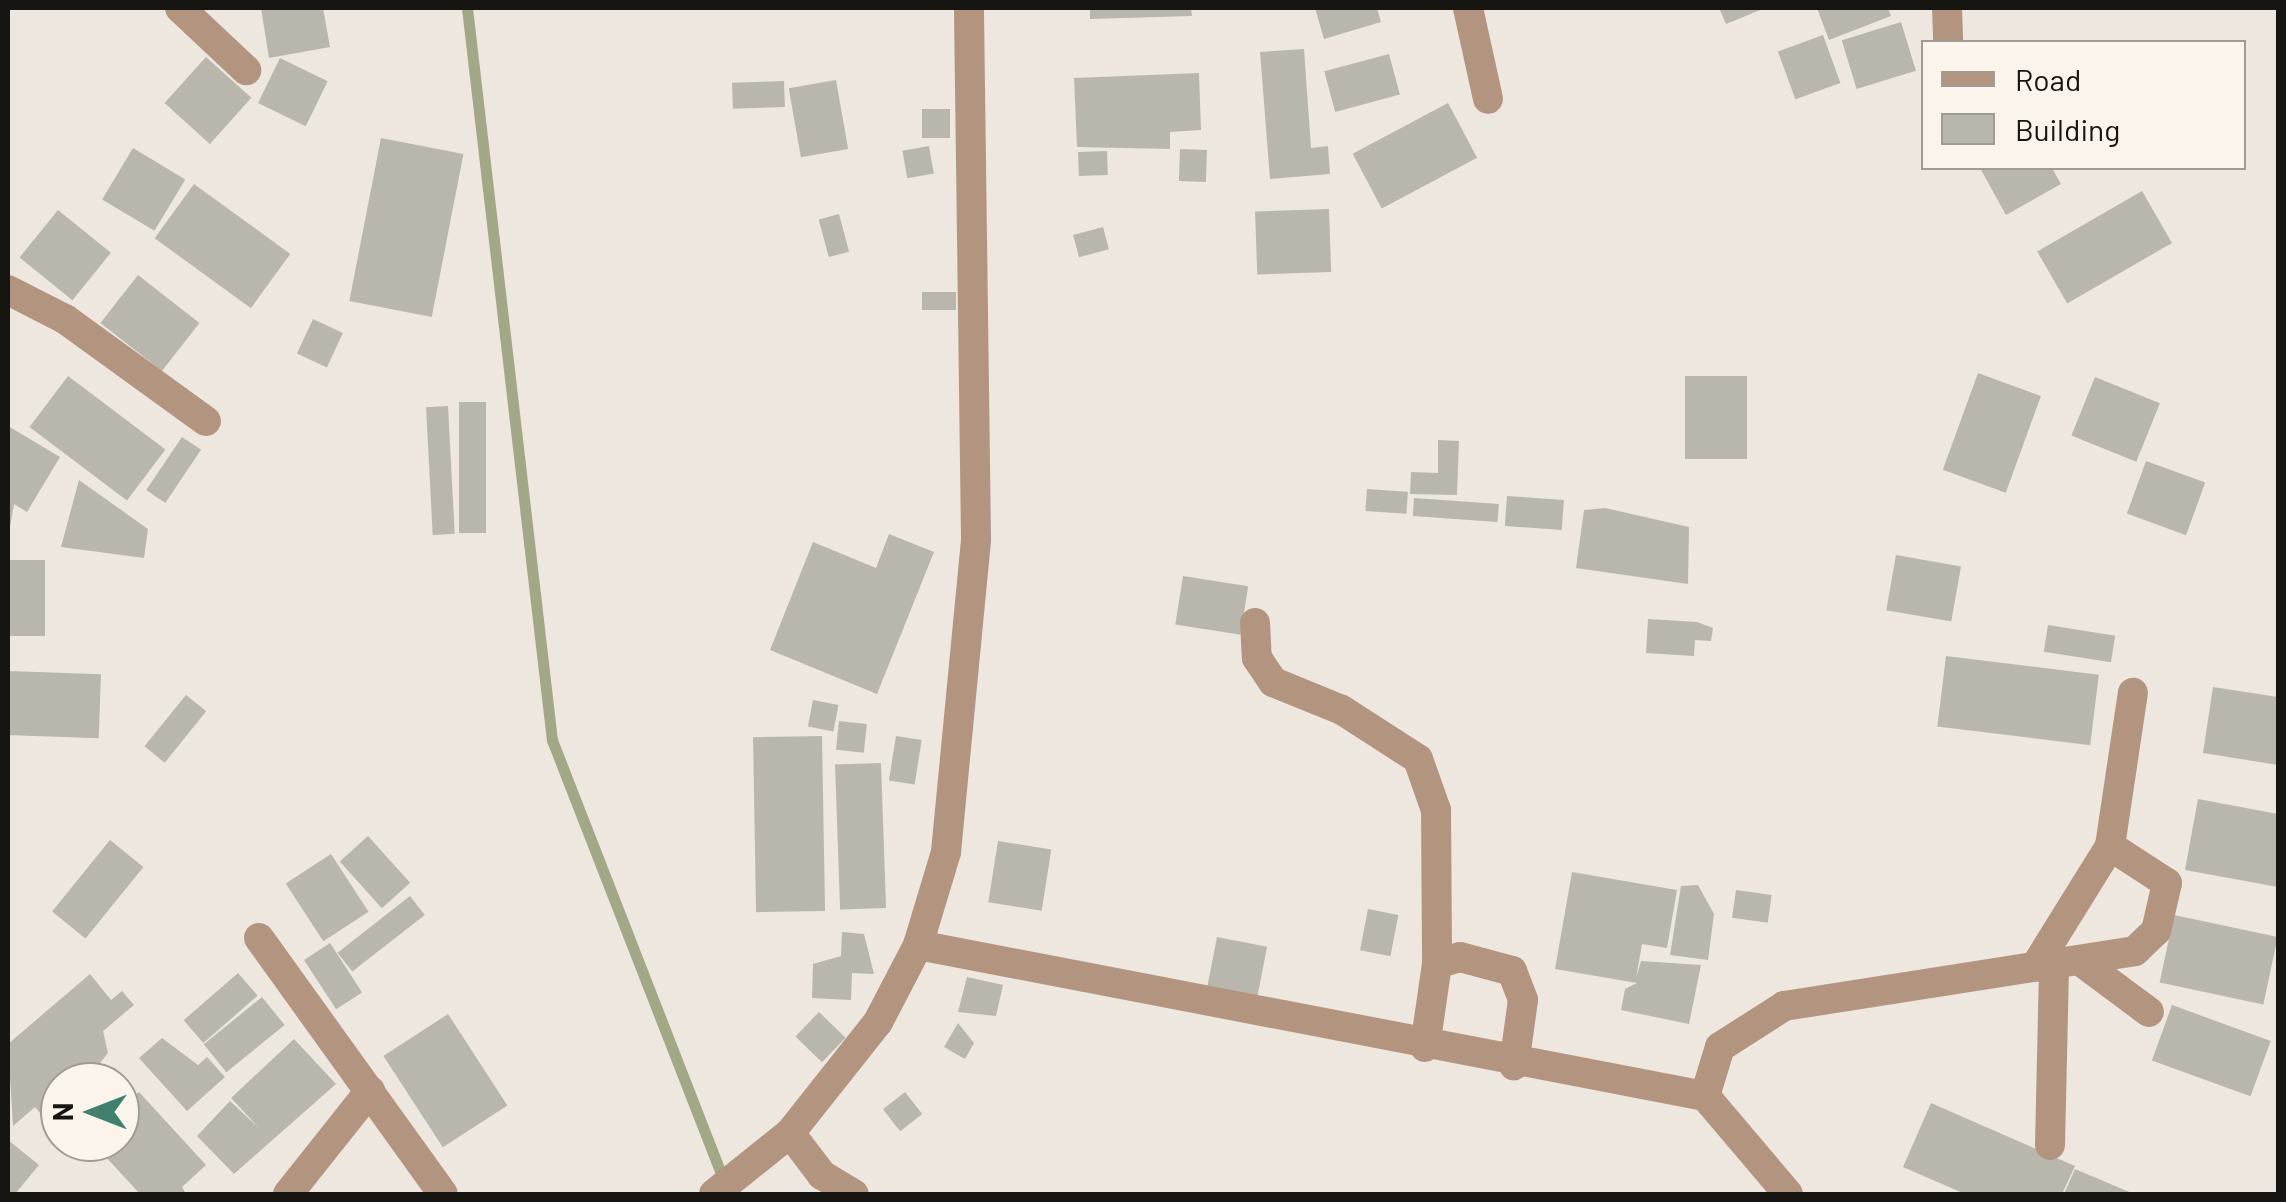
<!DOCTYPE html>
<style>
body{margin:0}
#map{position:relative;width:2286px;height:1202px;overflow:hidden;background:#ede7df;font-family:Barlow,sans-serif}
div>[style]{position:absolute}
.stream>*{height:11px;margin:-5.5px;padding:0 5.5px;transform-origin:5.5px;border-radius:5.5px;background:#a2a785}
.building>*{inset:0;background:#b9b7ad;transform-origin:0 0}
.minor>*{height:30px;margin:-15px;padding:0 15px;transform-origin:15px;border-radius:15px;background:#b3957f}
span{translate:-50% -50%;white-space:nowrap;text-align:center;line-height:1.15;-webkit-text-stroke:9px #fbf4ec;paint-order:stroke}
.frame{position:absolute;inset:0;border:10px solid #171512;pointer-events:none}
.legend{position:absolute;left:1921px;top:40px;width:325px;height:130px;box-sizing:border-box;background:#fbf4ec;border:2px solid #a09b95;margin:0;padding:12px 18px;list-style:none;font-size:30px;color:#171512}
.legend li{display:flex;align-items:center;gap:20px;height:50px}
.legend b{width:50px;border:2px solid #a09b95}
.north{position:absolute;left:40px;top:1062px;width:100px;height:100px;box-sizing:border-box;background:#fbf4ec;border:2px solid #a09b95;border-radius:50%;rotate:270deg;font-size:28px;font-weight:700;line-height:40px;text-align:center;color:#171512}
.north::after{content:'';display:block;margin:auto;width:35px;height:45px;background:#40806e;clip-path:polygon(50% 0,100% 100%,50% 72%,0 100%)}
</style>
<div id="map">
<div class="stream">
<i style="left:467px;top:8px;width:737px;rotate:83.38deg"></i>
<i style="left:552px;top:740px;width:473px;rotate:68.7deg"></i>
</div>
<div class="building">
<i style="clip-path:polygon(261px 8px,323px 8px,330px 47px,269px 58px)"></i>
<i style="clip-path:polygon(1090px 8px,1191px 8px,1192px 16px,1090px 19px)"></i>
<i style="clip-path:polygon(1315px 8px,1377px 8px,1381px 22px,1324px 39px)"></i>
<i style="clip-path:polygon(1719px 8px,1765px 8px,1726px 24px)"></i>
<i style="clip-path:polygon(1817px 8px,1888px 8px,1891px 16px,1829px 40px)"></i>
<i style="left:1901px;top:22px;width:51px;height:62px;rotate:73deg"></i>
<i style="left:1823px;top:35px;width:51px;height:48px;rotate:70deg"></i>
<i style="clip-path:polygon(1304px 49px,1311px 148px,1328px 146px,1330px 174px,1270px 179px,1260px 52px)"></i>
<i style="left:1389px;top:54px;width:42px;height:67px;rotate:75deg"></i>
<i style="left:206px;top:57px;width:61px;height:62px;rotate:42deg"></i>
<i style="left:280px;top:58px;width:53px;height:50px;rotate:26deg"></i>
<i style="clip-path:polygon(1199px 73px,1201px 130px,1170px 132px,1170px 149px,1077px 147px,1074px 78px)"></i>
<i style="left:836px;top:80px;width:70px;height:48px;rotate:80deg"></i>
<i style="left:784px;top:81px;width:26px;height:52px;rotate:88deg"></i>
<i style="left:1448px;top:103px;width:62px;height:108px;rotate:62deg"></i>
<i style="left:922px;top:109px;width:28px;height:29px"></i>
<i style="left:381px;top:138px;width:84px;height:166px;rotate:11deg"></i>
<i style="left:929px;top:146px;width:28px;height:27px;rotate:80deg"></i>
<i style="left:133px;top:148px;width:61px;height:60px;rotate:31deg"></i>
<i style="left:1180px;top:149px;width:27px;height:32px;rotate:2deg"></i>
<i style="left:1107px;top:151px;width:24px;height:29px;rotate:88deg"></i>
<i style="clip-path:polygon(1980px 168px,2052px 168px,2061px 184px,2006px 215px)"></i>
<i style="left:194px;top:184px;width:119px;height:67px;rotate:36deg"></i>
<i style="left:2142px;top:191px;width:60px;height:121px;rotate:60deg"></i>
<i style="left:1329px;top:209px;width:63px;height:74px;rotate:88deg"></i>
<i style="left:58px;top:210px;width:68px;height:61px;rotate:39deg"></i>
<i style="left:839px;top:214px;width:39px;height:21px;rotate:75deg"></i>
<i style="left:1103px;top:227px;width:23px;height:31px;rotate:75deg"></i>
<i style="left:138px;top:275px;width:78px;height:61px;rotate:38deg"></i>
<i style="left:956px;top:292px;width:18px;height:34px;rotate:90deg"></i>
<i style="left:313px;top:319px;width:33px;height:38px;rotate:25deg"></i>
<i style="left:1978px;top:373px;width:67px;height:103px;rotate:20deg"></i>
<i style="left:68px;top:376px;width:122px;height:64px;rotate:37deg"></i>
<i style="left:1685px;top:376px;width:62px;height:83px"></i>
<i style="left:2095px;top:377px;width:70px;height:63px;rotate:22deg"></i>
<i style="left:459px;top:402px;width:27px;height:131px"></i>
<i style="left:448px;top:406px;width:128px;height:22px;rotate:87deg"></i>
<i style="clip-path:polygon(8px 426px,60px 457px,27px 512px,14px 504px,8px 539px)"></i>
<i style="left:182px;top:437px;width:23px;height:64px;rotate:34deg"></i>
<i style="clip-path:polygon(1438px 440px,1459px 441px,1457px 495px,1410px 494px,1411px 472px,1438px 473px)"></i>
<i style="left:2146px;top:461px;width:63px;height:56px;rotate:20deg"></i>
<i style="clip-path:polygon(79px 480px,148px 529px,144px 558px,61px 547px)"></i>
<i style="left:1367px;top:489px;width:41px;height:22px;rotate:4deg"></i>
<i style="left:1507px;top:496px;width:57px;height:30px;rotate:4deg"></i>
<i style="left:1414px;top:498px;width:85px;height:18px;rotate:4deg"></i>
<i style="clip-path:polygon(1605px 508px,1689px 527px,1688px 584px,1576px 568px,1584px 510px)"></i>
<i style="clip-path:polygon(889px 534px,934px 552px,877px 694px,770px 650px,813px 542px,876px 568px)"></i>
<i style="left:1896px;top:555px;width:66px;height:56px;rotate:10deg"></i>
<i style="left:8px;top:560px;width:37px;height:76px"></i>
<i style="left:1183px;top:576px;width:66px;height:49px;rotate:9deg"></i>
<i style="clip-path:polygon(1648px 619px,1697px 622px,1713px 628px,1711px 641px,1695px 640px,1694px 656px,1646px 653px)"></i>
<i style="left:2048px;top:625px;width:68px;height:27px;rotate:9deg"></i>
<i style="left:1946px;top:656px;width:154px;height:71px;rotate:7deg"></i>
<i style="left:8px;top:671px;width:93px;height:64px;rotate:2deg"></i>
<i style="clip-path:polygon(2213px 687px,2278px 697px,2278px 765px,2203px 753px)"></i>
<i style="left:186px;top:695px;width:26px;height:66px;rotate:39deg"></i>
<i style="left:813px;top:700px;width:26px;height:27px;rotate:11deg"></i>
<i style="left:839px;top:721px;width:28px;height:29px;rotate:6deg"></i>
<i style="left:822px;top:736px;width:175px;height:69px;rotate:89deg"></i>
<i style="left:896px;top:736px;width:26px;height:45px;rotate:9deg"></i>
<i style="left:881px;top:763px;width:145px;height:46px;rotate:88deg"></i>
<i style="clip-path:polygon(2198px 799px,2278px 814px,2278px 887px,2185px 870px)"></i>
<i style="left:368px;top:836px;width:63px;height:38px;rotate:48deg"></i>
<i style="left:110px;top:840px;width:43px;height:92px;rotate:39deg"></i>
<i style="left:998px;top:841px;width:54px;height:62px;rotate:9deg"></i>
<i style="left:331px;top:854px;width:69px;height:54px;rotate:57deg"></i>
<i style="clip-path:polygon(1572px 872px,1677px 890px,1667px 948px,1642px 944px,1636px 978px,1641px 961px,1701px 965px,1689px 1024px,1621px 1010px,1625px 989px,1637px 983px,1555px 969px)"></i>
<i style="clip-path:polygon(1698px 885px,1714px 914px,1708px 960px,1670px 955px,1681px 886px)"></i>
<i style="left:1736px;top:890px;width:36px;height:28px;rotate:8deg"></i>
<i style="left:410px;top:896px;width:24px;height:92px;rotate:52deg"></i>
<i style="left:1368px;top:909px;width:31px;height:42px;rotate:11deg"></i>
<i style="left:2174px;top:915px;width:106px;height:69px;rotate:12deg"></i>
<i style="clip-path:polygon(842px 932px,864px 934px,874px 974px,852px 973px,851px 1000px,812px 998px,813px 964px,841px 956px)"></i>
<i style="left:1217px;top:937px;width:51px;height:53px;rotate:11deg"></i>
<i style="left:330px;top:943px;width:59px;height:31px;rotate:57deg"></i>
<i style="left:238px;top:973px;width:30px;height:72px;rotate:49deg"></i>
<i style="clip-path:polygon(90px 974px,111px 1000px,122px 991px,134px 1005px,103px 1031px,108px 1053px,85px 1082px,60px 1082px,60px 1108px,46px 1120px,35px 1107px,13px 1126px,8px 1044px)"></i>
<i style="clip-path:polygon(967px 977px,1003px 985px,996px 1016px,958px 1012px)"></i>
<i style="left:262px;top:997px;width:36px;height:75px;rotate:51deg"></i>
<i style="left:2172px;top:1005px;width:105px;height:59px;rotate:20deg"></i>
<i style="left:819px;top:1012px;width:37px;height:34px;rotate:44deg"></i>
<i style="left:448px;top:1014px;width:109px;height:77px;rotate:57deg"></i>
<i style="clip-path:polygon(958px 1023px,974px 1043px,965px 1059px,944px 1047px)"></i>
<i style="clip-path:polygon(162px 1038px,198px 1065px,207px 1057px,225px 1077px,187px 1111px,139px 1058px)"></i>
<i style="clip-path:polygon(294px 1039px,336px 1084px,234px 1174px,197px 1136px,230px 1101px,259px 1128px,231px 1098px)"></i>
<i style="clip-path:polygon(139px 1092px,206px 1165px,182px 1187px,186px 1194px,140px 1194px,92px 1142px,120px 1142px,120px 1109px)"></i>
<i style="left:905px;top:1092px;width:28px;height:28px;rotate:52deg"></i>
<i style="clip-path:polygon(1931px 1103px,2075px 1166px,2062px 1194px,1965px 1194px,1903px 1167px)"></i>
<i style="clip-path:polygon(8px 1140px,39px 1165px,15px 1194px,8px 1194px)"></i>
<i style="clip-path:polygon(2075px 1169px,2134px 1194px,2064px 1194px)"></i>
</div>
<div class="minor">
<i style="left:180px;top:8px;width:91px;rotate:43.2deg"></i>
<i style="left:1468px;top:8px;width:93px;rotate:77.6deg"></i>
<i style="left:1947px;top:8px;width:34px;rotate:88deg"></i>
<i style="left:8px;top:290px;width:64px;rotate:27deg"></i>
<i style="left:65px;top:319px;width:174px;rotate:35.9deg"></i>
<i style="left:1255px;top:623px;width:35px;rotate:87deg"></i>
<i style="left:1257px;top:658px;width:29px;rotate:56deg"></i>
<i style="left:1273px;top:682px;width:74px;rotate:22.1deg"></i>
<i style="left:1342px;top:710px;width:90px;rotate:32.8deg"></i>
<i style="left:1418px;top:759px;width:54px;rotate:70.6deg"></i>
<i style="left:1436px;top:810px;width:154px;rotate:89.6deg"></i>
<i style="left:259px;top:938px;width:315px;rotate:54.3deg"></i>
<i style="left:918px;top:945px;width:801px;rotate:10.86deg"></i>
<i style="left:1705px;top:1096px;width:128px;rotate:49.7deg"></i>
<i style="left:2079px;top:960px;width:87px;rotate:36.6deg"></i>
<i style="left:2035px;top:967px;width:142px;rotate:-58.2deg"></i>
<i style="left:2110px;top:846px;width:155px;rotate:-81.5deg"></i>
<i style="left:1425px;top:1047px;width:84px;rotate:-81.8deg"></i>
<i style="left:1437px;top:964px;width:24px;rotate:-17deg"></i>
<i style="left:1460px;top:957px;width:54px;rotate:15.1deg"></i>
<i style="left:1512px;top:971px;width:31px;rotate:69deg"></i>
<i style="left:1523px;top:1000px;width:66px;rotate:97.9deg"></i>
<i style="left:1705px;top:1096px;width:51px;rotate:-73deg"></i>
<i style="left:1720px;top:1047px;width:76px;rotate:-32.6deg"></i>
<i style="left:1784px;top:1006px;width:355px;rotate:-8.9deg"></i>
<i style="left:2135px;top:951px;width:29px;rotate:-44deg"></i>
<i style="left:2156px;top:931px;width:49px;rotate:-77.1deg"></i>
<i style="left:2167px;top:883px;width:68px;rotate:-147deg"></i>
<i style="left:790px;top:1133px;width:53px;rotate:52.7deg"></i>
<i style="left:822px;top:1175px;width:37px;rotate:31deg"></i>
<i style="left:2050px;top:1145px;width:181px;rotate:-88.7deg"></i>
<i style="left:288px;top:1194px;width:132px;rotate:-51.5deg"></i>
<i style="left:714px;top:1194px;width:97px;rotate:-38.8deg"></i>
<i style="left:790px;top:1133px;width:142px;rotate:-51.6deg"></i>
<i style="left:878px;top:1022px;width:87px;rotate:-62.5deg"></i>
<i style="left:918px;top:945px;width:97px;rotate:-73.2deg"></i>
<i style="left:946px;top:852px;width:314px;rotate:-84.5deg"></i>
<i style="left:976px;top:539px;width:531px;rotate:-90.76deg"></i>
</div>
<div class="frame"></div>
<ul class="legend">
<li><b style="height:12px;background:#b3957f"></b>Road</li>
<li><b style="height:28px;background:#b9b7ad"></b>Building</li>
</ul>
<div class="north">N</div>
</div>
